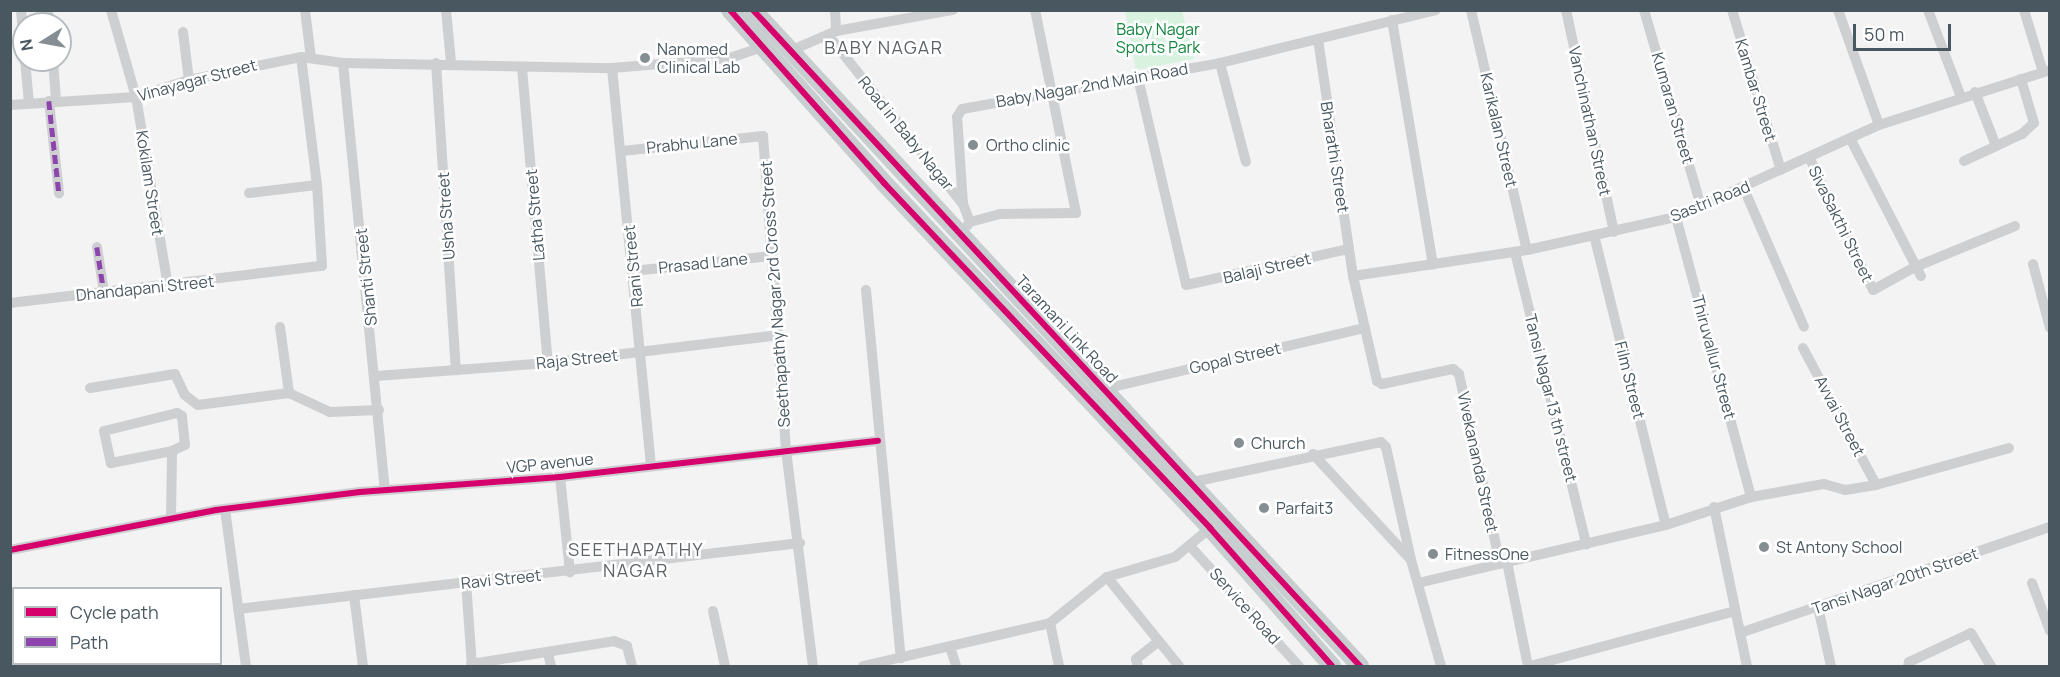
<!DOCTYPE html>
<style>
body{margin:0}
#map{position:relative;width:2060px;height:677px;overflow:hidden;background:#f3f3f3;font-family:Manrope,sans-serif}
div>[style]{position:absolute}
.green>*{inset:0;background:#d8f2df}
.minor>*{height:10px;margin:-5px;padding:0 5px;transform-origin:5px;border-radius:5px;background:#cdcfd1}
.primary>*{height:18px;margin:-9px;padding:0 9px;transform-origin:9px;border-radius:9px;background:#c8ced0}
.quiet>*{height:4.5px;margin-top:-2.25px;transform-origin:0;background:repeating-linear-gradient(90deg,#8e44ad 0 9px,transparent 0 13.5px)}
.cycleway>*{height:6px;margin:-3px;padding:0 3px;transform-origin:3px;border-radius:3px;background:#d6006c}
.dots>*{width:16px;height:16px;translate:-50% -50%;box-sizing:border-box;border:3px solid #fff;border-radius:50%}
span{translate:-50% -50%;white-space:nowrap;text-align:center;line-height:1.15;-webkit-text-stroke:5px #fff;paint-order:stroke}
.park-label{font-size:16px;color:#168540}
.poi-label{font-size:16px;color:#495860}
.left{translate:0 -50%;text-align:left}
.street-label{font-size:16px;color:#495860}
.neighbourhood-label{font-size:18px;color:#5e6367;letter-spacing:1.5px}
.frame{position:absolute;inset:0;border:12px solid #495860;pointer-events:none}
.legend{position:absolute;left:12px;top:587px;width:210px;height:78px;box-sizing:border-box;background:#fff;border:2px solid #b6bcbf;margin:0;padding:8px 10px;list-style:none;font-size:18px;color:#495860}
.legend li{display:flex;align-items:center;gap:12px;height:30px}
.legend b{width:30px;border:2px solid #b6bcbf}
.north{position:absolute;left:12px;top:12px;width:60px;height:60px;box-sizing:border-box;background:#fff;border:2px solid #b6bcbf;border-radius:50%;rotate:259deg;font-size:16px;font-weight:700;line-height:24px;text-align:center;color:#495860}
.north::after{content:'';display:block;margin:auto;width:21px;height:27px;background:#848e93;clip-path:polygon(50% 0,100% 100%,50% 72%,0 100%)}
.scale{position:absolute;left:1853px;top:24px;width:98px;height:27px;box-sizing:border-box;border:3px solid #495860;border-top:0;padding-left:8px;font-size:18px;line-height:21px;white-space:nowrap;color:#495860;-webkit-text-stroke:4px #fff;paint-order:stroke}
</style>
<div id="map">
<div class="green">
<i style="clip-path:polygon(1125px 11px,1182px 11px,1194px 59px,1136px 70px)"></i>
</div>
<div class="minor">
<i style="left:21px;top:10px;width:37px;rotate:85deg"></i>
<i style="left:48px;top:10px;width:14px;rotate:86deg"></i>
<i style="left:111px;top:10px;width:91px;rotate:74deg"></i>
<i style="left:136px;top:97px;width:193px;rotate:80.4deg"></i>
<i style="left:305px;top:10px;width:48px;rotate:82.9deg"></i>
<i style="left:446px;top:10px;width:52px;rotate:84.5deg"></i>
<i style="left:835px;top:10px;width:21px;rotate:87deg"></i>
<i style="left:1471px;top:10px;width:246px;rotate:76.9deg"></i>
<i style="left:1566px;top:10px;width:227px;rotate:77.8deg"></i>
<i style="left:1644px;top:10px;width:204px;rotate:73.8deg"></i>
<i style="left:1732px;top:10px;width:167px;rotate:73deg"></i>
<i style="left:1838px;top:10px;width:122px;rotate:70.4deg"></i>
<i style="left:1928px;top:10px;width:93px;rotate:69.2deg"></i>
<i style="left:2024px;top:10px;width:65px;rotate:73deg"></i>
<i style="left:1392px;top:20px;width:248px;rotate:80.5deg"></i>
<i style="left:183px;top:32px;width:48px;rotate:82.9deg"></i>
<i style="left:828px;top:35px;width:216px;rotate:51.4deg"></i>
<i style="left:963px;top:204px;width:19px;rotate:69deg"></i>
<i style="left:970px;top:222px;width:5px;rotate:127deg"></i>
<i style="left:1318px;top:39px;width:240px;rotate:81.6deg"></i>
<i style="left:1353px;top:276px;width:108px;rotate:77.1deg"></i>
<i style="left:1377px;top:381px;width:6px;rotate:31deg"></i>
<i style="left:1382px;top:384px;width:73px;rotate:-11.9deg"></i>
<i style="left:1453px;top:369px;width:8px;rotate:40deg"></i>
<i style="left:1459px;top:374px;width:194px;rotate:77.8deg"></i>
<i style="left:790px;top:51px;width:50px;rotate:-23.5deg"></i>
<i style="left:836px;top:31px;width:119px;rotate:-10.2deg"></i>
<i style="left:25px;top:60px;width:43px;rotate:84.7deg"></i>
<i style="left:53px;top:60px;width:40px;rotate:85.7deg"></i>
<i style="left:343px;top:63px;width:429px;rotate:84.4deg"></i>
<i style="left:436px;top:63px;width:308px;rotate:86.3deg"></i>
<i style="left:1220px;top:63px;width:102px;rotate:75.3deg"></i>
<i style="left:522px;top:68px;width:296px;rotate:85deg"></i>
<i style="left:612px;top:68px;width:399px;rotate:84.4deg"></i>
<i style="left:1138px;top:78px;width:212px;rotate:76.9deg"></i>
<i style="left:1186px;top:285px;width:167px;rotate:-12.5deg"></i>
<i style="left:1975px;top:92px;width:58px;rotate:68.7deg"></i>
<i style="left:1996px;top:146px;width:29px;rotate:-25deg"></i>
<i style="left:2022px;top:134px;width:16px;rotate:-43deg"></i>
<i style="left:2034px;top:123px;width:46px;rotate:-106.5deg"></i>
<i style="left:49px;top:101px;width:93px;rotate:83.8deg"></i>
<i style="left:10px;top:105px;width:126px;rotate:-3.6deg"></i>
<i style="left:136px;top:97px;width:56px;rotate:-17.8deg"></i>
<i style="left:189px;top:80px;width:114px;rotate:-11.6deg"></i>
<i style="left:301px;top:57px;width:42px;rotate:8.1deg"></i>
<i style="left:343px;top:63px;width:269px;rotate:1.1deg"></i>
<i style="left:612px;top:68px;width:118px;rotate:-4.8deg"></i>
<i style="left:730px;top:58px;width:34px;rotate:-19deg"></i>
<i style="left:1851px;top:140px;width:153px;rotate:62.8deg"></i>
<i style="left:622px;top:151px;width:142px;rotate:-6.1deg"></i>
<i style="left:763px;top:136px;width:315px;rotate:85.8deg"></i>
<i style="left:786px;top:450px;width:218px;rotate:82.9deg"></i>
<i style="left:1810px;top:159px;width:145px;rotate:64.3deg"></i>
<i style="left:1873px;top:290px;width:48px;rotate:-28.7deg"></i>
<i style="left:1915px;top:267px;width:108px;rotate:-22.3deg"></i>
<i style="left:1964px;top:161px;width:35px;rotate:-25deg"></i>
<i style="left:1744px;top:189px;width:150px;rotate:66.5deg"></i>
<i style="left:249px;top:193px;width:68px;rotate:-6.7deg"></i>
<i style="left:963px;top:204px;width:87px;rotate:-93.9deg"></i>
<i style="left:957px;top:117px;width:9px;rotate:-58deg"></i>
<i style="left:962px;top:109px;width:262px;rotate:-10.1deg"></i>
<i style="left:1220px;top:63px;width:222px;rotate:-13.8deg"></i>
<i style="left:1676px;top:217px;width:290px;rotate:75deg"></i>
<i style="left:970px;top:222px;width:31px;rotate:-15deg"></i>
<i style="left:1000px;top:214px;width:76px;rotate:-0.8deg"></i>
<i style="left:1076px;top:213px;width:207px;rotate:-101.4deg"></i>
<i style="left:1594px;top:235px;width:299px;rotate:76.1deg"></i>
<i style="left:97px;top:247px;width:46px;rotate:81.2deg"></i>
<i style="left:1515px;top:252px;width:301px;rotate:76.3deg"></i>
<i style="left:2033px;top:264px;width:66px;rotate:75.1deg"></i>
<i style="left:633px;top:271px;width:140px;rotate:-6.2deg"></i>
<i style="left:1353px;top:276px;width:176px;rotate:-8.5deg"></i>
<i style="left:1527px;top:250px;width:153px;rotate:-12.5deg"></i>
<i style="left:1676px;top:217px;width:223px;rotate:-24.4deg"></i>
<i style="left:1879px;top:125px;width:180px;rotate:-17.8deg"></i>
<i style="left:866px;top:290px;width:370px;rotate:84.6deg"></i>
<i style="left:10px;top:303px;width:314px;rotate:-6.8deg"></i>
<i style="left:322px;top:266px;width:81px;rotate:-93.5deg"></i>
<i style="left:317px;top:185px;width:129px;rotate:-97.1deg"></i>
<i style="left:280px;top:327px;width:67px;rotate:82.2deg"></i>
<i style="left:1803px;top:348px;width:155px;rotate:61.9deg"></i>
<i style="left:376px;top:376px;width:172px;rotate:-4.3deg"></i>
<i style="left:548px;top:363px;width:232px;rotate:-6.9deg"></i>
<i style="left:90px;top:388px;width:86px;rotate:-9.4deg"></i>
<i style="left:175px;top:374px;width:23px;rotate:65deg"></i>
<i style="left:185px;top:395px;width:16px;rotate:38deg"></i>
<i style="left:198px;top:405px;width:92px;rotate:-7.5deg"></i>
<i style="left:289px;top:393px;width:45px;rotate:24.9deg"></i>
<i style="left:330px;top:412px;width:49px;rotate:-2.3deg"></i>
<i style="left:1104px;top:389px;width:268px;rotate:-13.2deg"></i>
<i style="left:1313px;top:454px;width:144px;rotate:47.2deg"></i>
<i style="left:1411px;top:560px;width:110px;rotate:74.2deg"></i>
<i style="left:560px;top:477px;width:96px;rotate:84deg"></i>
<i style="left:1193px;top:482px;width:192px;rotate:-12deg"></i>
<i style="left:1381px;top:442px;width:7px;rotate:45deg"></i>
<i style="left:1386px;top:447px;width:116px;rotate:77.5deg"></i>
<i style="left:1714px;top:507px;width:162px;rotate:78.3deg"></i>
<i style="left:225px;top:509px;width:158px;rotate:82.4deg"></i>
<i style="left:171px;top:518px;width:67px;rotate:-89.1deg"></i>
<i style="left:172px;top:451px;width:14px;rotate:-25deg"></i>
<i style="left:185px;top:445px;width:29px;rotate:-96deg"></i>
<i style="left:182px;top:416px;width:6px;rotate:-149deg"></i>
<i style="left:177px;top:413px;width:75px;rotate:166.1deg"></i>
<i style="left:104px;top:431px;width:33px;rotate:78deg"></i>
<i style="left:111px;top:463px;width:62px;rotate:-11.1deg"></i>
<i style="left:1190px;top:546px;width:162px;rotate:47.8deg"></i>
<i style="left:10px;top:550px;width:210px;rotate:-11deg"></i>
<i style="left:216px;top:510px;width:145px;rotate:-7.1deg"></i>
<i style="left:360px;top:492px;width:201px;rotate:-4.3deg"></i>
<i style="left:560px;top:477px;width:320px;rotate:-6.5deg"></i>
<i style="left:1507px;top:562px;width:106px;rotate:78.6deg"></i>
<i style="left:1107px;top:577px;width:114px;rotate:51deg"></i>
<i style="left:466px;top:582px;width:84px;rotate:85.9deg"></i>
<i style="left:1418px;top:583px;width:255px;rotate:-13.2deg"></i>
<i style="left:1666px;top:525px;width:89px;rotate:-18.2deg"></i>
<i style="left:1751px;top:497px;width:74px;rotate:-10.1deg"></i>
<i style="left:1824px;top:484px;width:22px;rotate:16deg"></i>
<i style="left:1845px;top:490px;width:31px;rotate:-9deg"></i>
<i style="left:1876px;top:485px;width:138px;rotate:-15.5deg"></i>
<i style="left:2032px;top:583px;width:51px;rotate:69.4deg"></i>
<i style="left:354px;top:595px;width:72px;rotate:82.8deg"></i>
<i style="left:1818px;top:607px;width:60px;rotate:77.6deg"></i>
<i style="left:238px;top:609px;width:566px;rotate:-6.7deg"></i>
<i style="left:713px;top:611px;width:56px;rotate:77.7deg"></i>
<i style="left:1050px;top:623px;width:44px;rotate:78.2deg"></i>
<i style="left:1740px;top:633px;width:328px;rotate:-18.9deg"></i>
<i style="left:950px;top:647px;width:20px;rotate:72deg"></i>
<i style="left:548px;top:653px;width:13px;rotate:77deg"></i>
<i style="left:471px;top:664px;width:145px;rotate:-9.1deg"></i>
<i style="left:614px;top:641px;width:14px;rotate:21deg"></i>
<i style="left:627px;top:646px;width:21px;rotate:76deg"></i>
<i style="left:863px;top:666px;width:192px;rotate:-12.9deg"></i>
<i style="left:1050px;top:623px;width:73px;rotate:-38.9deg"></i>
<i style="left:1107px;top:577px;width:71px;rotate:-16.4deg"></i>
<i style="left:1175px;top:557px;width:45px;rotate:-39.6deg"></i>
<i style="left:1138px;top:666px;width:7px;rotate:-106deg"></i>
<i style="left:1136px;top:659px;width:28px;rotate:-38deg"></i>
<i style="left:1530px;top:666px;width:212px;rotate:-15deg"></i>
<i style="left:1908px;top:666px;width:4px;rotate:-76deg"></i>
<i style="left:1909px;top:662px;width:68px;rotate:-25.1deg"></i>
<i style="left:1971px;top:633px;width:39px;rotate:59deg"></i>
</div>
<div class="primary">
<i style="left:730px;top:10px;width:232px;rotate:48.3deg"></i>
<i style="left:884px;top:183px;width:475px;rotate:46.6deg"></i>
<i style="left:1210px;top:528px;width:184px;rotate:48.5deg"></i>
<i style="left:753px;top:10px;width:894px;rotate:47.22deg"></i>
</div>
<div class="quiet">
<i style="left:49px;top:101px;width:93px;rotate:83.8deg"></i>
<i style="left:97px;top:247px;width:46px;rotate:81.2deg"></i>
</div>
<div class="cycleway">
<i style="left:730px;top:10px;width:232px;rotate:48.3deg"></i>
<i style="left:884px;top:183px;width:475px;rotate:46.6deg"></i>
<i style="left:1210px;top:528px;width:184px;rotate:48.5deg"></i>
<i style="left:753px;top:10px;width:894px;rotate:47.22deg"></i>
<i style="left:10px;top:550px;width:210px;rotate:-11deg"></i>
<i style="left:216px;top:510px;width:145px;rotate:-7.1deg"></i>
<i style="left:360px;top:492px;width:201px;rotate:-4.3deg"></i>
<i style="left:560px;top:477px;width:320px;rotate:-6.5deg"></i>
</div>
<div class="dots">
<i style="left:645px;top:58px;background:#848e93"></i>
<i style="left:973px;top:145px;background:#848e93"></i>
<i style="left:1239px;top:443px;background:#848e93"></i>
<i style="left:1264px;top:508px;background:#848e93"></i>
<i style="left:1764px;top:547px;background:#848e93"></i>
<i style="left:1433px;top:554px;background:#848e93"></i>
</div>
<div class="park-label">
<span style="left:1158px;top:38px">Baby Nagar<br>Sports Park</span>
</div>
<div class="poi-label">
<span class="left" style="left:657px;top:58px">Nanomed<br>Clinical Lab</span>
<span class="left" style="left:986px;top:145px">Ortho clinic</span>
<span class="left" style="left:1251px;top:443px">Church</span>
<span class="left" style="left:1276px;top:508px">Parfait3</span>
<span class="left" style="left:1776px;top:547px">St Antony School</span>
<span class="left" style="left:1445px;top:554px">FitnessOne</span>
</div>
<div class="street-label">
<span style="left:197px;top:80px;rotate:-15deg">Vinayagar Street</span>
<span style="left:1092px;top:85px;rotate:-10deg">Baby Nagar 2nd Main Road</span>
<span style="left:1756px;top:90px;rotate:73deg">Kambar Street</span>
<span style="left:1673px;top:108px;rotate:74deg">Kumaran Street</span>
<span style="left:1590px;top:121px;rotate:78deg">Vanchinathan Street</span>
<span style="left:1499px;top:130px;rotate:77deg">Karikalan Street</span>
<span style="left:906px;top:133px;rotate:51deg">Road in Baby Nagar</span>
<span style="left:692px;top:143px;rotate:-6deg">Prabhu Lane</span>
<span style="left:1335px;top:157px;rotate:81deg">Bharathi Street</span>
<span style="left:150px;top:183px;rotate:81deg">Kokilam Street</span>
<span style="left:1710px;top:201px;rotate:-22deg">Sastri Road</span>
<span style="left:535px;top:215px;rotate:-95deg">Latha Street</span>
<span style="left:446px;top:216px;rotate:-94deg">Usha Street</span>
<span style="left:1841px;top:224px;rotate:64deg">SivaSakthi Street</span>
<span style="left:703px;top:263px;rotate:-6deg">Prasad Lane</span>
<span style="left:633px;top:266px;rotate:-96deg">Rani Street</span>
<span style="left:1267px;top:268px;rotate:-13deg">Balaji Street</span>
<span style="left:366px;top:277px;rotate:-96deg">Shanti Street</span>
<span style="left:145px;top:288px;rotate:-6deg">Dhandapani Street</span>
<span style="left:775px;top:294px;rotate:-94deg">Seethapathy Nagar 2rd Cross Street</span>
<span style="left:1067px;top:329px;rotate:47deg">Taramani Link Road</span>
<span style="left:1714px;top:357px;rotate:75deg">Thiruvallur Street</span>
<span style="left:1235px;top:358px;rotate:-13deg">Gopal Street</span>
<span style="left:577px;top:359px;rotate:-6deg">Raja Street</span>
<span style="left:1630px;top:380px;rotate:76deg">Film Street</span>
<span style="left:1551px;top:398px;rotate:76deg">Tansi Nagar 13 th street</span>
<span style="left:1840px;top:416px;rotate:62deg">Avvai Street</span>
<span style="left:1478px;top:462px;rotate:78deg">Vivekananda Street</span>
<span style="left:550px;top:463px;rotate:-6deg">VGP avenue</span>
<span style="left:501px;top:579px;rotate:-6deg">Ravi Street</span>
<span style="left:1895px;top:581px;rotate:-19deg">Tansi Nagar 20th Street</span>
<span style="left:1245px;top:606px;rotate:48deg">Service Road</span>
</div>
<div class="neighbourhood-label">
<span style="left:884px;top:47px">BABY NAGAR</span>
<span style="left:636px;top:560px">SEETHAPATHY<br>NAGAR</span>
</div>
<div class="frame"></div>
<ul class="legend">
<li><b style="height:8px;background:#d6006c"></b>Cycle path</li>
<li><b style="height:8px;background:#8e44ad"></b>Path</li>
</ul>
<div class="north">N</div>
<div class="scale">50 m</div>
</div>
